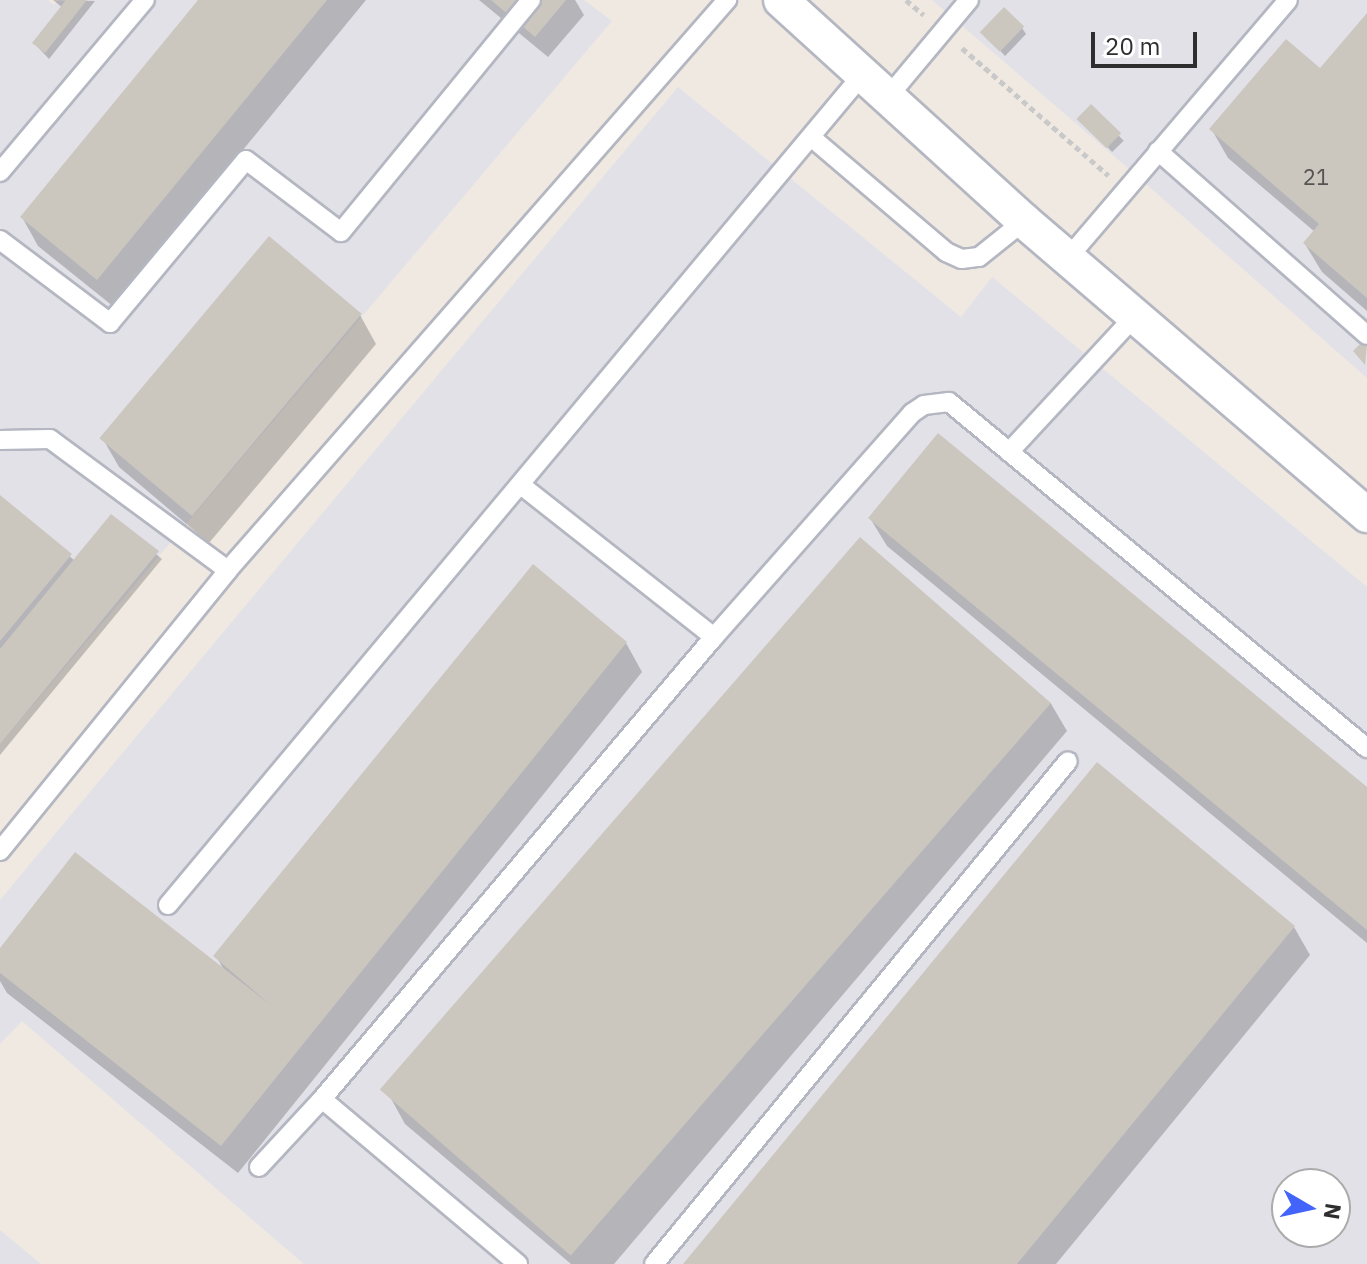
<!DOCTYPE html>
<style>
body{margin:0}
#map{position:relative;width:1367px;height:1264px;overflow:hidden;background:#efe9e1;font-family:"IBM Plex Sans",sans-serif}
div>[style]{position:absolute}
.industrial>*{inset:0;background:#e3e1e8}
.shadow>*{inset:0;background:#0003;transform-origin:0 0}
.building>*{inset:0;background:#cbc7bf;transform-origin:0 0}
.path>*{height:5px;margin-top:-2.5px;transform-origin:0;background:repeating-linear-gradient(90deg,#c9c9c9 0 6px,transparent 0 10px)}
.roads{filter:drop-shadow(2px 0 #b4b7c1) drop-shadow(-2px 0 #b4b7c1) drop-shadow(0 2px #b4b7c1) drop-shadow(0 -2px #b4b7c1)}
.lane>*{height:18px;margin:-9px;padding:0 9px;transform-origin:9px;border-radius:9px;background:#fff}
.street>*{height:34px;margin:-17px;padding:0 17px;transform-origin:17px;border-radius:17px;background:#fff}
span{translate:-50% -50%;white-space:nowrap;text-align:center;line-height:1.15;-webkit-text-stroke:7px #fff;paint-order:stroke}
.number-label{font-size:22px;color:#555452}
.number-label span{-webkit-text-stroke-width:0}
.north{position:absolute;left:1271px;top:1168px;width:80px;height:80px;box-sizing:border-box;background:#fff;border:2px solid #ababab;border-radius:50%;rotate:99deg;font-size:22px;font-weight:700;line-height:32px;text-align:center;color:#2e2e2e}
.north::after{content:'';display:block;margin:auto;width:28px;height:36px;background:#4264fb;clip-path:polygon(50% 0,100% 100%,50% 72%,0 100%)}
.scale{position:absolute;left:1091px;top:32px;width:106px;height:36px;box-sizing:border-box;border:4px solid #2e2e2e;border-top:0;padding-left:10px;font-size:24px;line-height:28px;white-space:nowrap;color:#2e2e2e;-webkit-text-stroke:6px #fff;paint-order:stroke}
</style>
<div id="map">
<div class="industrial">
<i style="clip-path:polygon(0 0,48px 0,54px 5px,59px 0,584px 0,612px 21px,0 744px)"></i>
<i style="clip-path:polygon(932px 0,1367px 0,1367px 378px,1137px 176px)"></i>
<i style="clip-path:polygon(evenodd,678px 87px,961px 317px,992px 277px,1367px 587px,1367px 1264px,304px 1264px,22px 1021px,0 1044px,0 900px,678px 87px,1287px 1184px,1335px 1184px,1335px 1232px,1287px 1232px,1287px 1184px)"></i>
<i style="clip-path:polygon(0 1230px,41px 1264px,0 1264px)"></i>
</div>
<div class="shadow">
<i style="clip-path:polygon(53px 0,95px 1px,49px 59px,34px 43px,63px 8px)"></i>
<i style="clip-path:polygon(200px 0,366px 0,114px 307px,38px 246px,22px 217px)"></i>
<i style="clip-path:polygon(479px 0,575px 0,584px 15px,548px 57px)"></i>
<i style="clip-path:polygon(1367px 16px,1367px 311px,1322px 272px,1305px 244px,1315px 232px,1228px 158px,1212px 130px,1321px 71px)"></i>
<i style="clip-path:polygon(1022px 28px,1026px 34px,1005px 56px,983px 32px)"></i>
<i style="left:1091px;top:107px;width:47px;height:16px;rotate:46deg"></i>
<i style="clip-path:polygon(360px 315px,376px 344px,209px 543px,119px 467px,103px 439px)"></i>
<i style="clip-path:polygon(0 496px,75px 561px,111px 517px,162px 559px,0 755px)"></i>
<i style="clip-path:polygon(870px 518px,1367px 790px,1367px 943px,887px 546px)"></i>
<i style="clip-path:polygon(626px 643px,642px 672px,238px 1173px,7px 993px,0 981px,0 952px,224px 970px,216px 956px)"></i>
<i style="clip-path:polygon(1050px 702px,1067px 731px,614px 1264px,571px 1264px,405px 1124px,389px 1095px)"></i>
<i style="clip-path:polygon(1294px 927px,1310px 955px,1056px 1264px,686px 1264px)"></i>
</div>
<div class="building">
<i style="clip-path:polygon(66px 0,87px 0,45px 53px,32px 43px)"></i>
<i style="clip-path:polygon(198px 0,327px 0,97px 280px,20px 217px)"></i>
<i style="clip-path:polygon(491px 0,566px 0,535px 37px)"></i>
<i style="left:1004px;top:7px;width:28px;height:35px;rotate:44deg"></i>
<i style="clip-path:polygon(1367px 13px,1367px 298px,1303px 243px,1319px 224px,1209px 129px,1286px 39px,1320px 68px)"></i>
<i style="left:1091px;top:104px;width:42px;height:21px;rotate:44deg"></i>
<i style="left:269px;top:236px;width:121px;height:264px;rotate:40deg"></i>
<i style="clip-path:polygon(1363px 341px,1367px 345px,1365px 365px,1353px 351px)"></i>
<i style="clip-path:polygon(938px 433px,1367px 787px,1367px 930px,868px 518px)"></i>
<i style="clip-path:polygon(0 495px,72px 554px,0 641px)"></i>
<i style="clip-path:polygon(111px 514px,159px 551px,0 744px,0 649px)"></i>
<i style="left:860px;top:537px;width:253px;height:732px;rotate:41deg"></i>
<i style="clip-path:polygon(533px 564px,627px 642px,221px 1146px,0 973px,0 948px,75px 852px,272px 1006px,213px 956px)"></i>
<i style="clip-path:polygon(1097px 762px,1295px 926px,1017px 1264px,683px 1264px)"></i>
</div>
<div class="path">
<i style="left:906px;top:0;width:23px;rotate:40deg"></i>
<i style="left:962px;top:48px;width:194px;rotate:41deg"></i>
</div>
<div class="roads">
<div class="lane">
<i style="left:887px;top:98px;width:128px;rotate:-50.1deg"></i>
<i style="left:811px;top:137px;width:177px;rotate:40.4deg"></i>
<i style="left:946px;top:252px;width:17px;rotate:24deg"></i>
<i style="left:962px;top:259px;width:17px;rotate:-7deg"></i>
<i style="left:979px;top:257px;width:58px;rotate:-38.7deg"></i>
<i style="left:1158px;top:151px;width:278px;rotate:41.4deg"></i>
<i style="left:0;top:172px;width:225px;rotate:-49.9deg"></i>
<i style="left:0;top:240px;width:138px;rotate:37deg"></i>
<i style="left:110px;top:323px;width:212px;rotate:-50.2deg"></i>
<i style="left:246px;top:160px;width:119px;rotate:37.2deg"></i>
<i style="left:341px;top:232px;width:300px;rotate:-50.7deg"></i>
<i style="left:1067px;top:259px;width:340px;rotate:-49.5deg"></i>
<i style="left:0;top:440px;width:50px;rotate:-1.1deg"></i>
<i style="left:50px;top:439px;width:221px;rotate:36.4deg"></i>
<i style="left:1009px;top:452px;width:185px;rotate:-47.2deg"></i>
<i style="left:714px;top:637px;width:299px;rotate:-48.5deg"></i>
<i style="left:912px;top:413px;width:14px;rotate:-34deg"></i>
<i style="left:924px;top:405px;width:25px;rotate:-7deg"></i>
<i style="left:949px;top:402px;width:543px;rotate:39.62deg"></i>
<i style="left:0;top:851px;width:362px;rotate:-50.9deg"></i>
<i style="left:228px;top:570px;width:758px;rotate:-48.8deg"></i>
<i style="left:168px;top:905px;width:1082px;rotate:-50.1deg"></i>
<i style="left:259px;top:1167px;width:93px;rotate:-47.2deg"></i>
<i style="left:518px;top:1264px;width:256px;rotate:-139.9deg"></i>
<i style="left:322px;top:1099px;width:606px;rotate:-49.69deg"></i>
<i style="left:714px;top:637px;width:244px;rotate:-141.8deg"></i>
<i style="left:654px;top:1264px;width:651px;rotate:-50.54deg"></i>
</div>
<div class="street">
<i style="left:781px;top:0;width:328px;rotate:42.3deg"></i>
<i style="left:1024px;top:221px;width:452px;rotate:40.6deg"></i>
</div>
</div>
<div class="number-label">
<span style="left:1316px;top:177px">21</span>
</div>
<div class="north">N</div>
<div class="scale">20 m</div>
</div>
